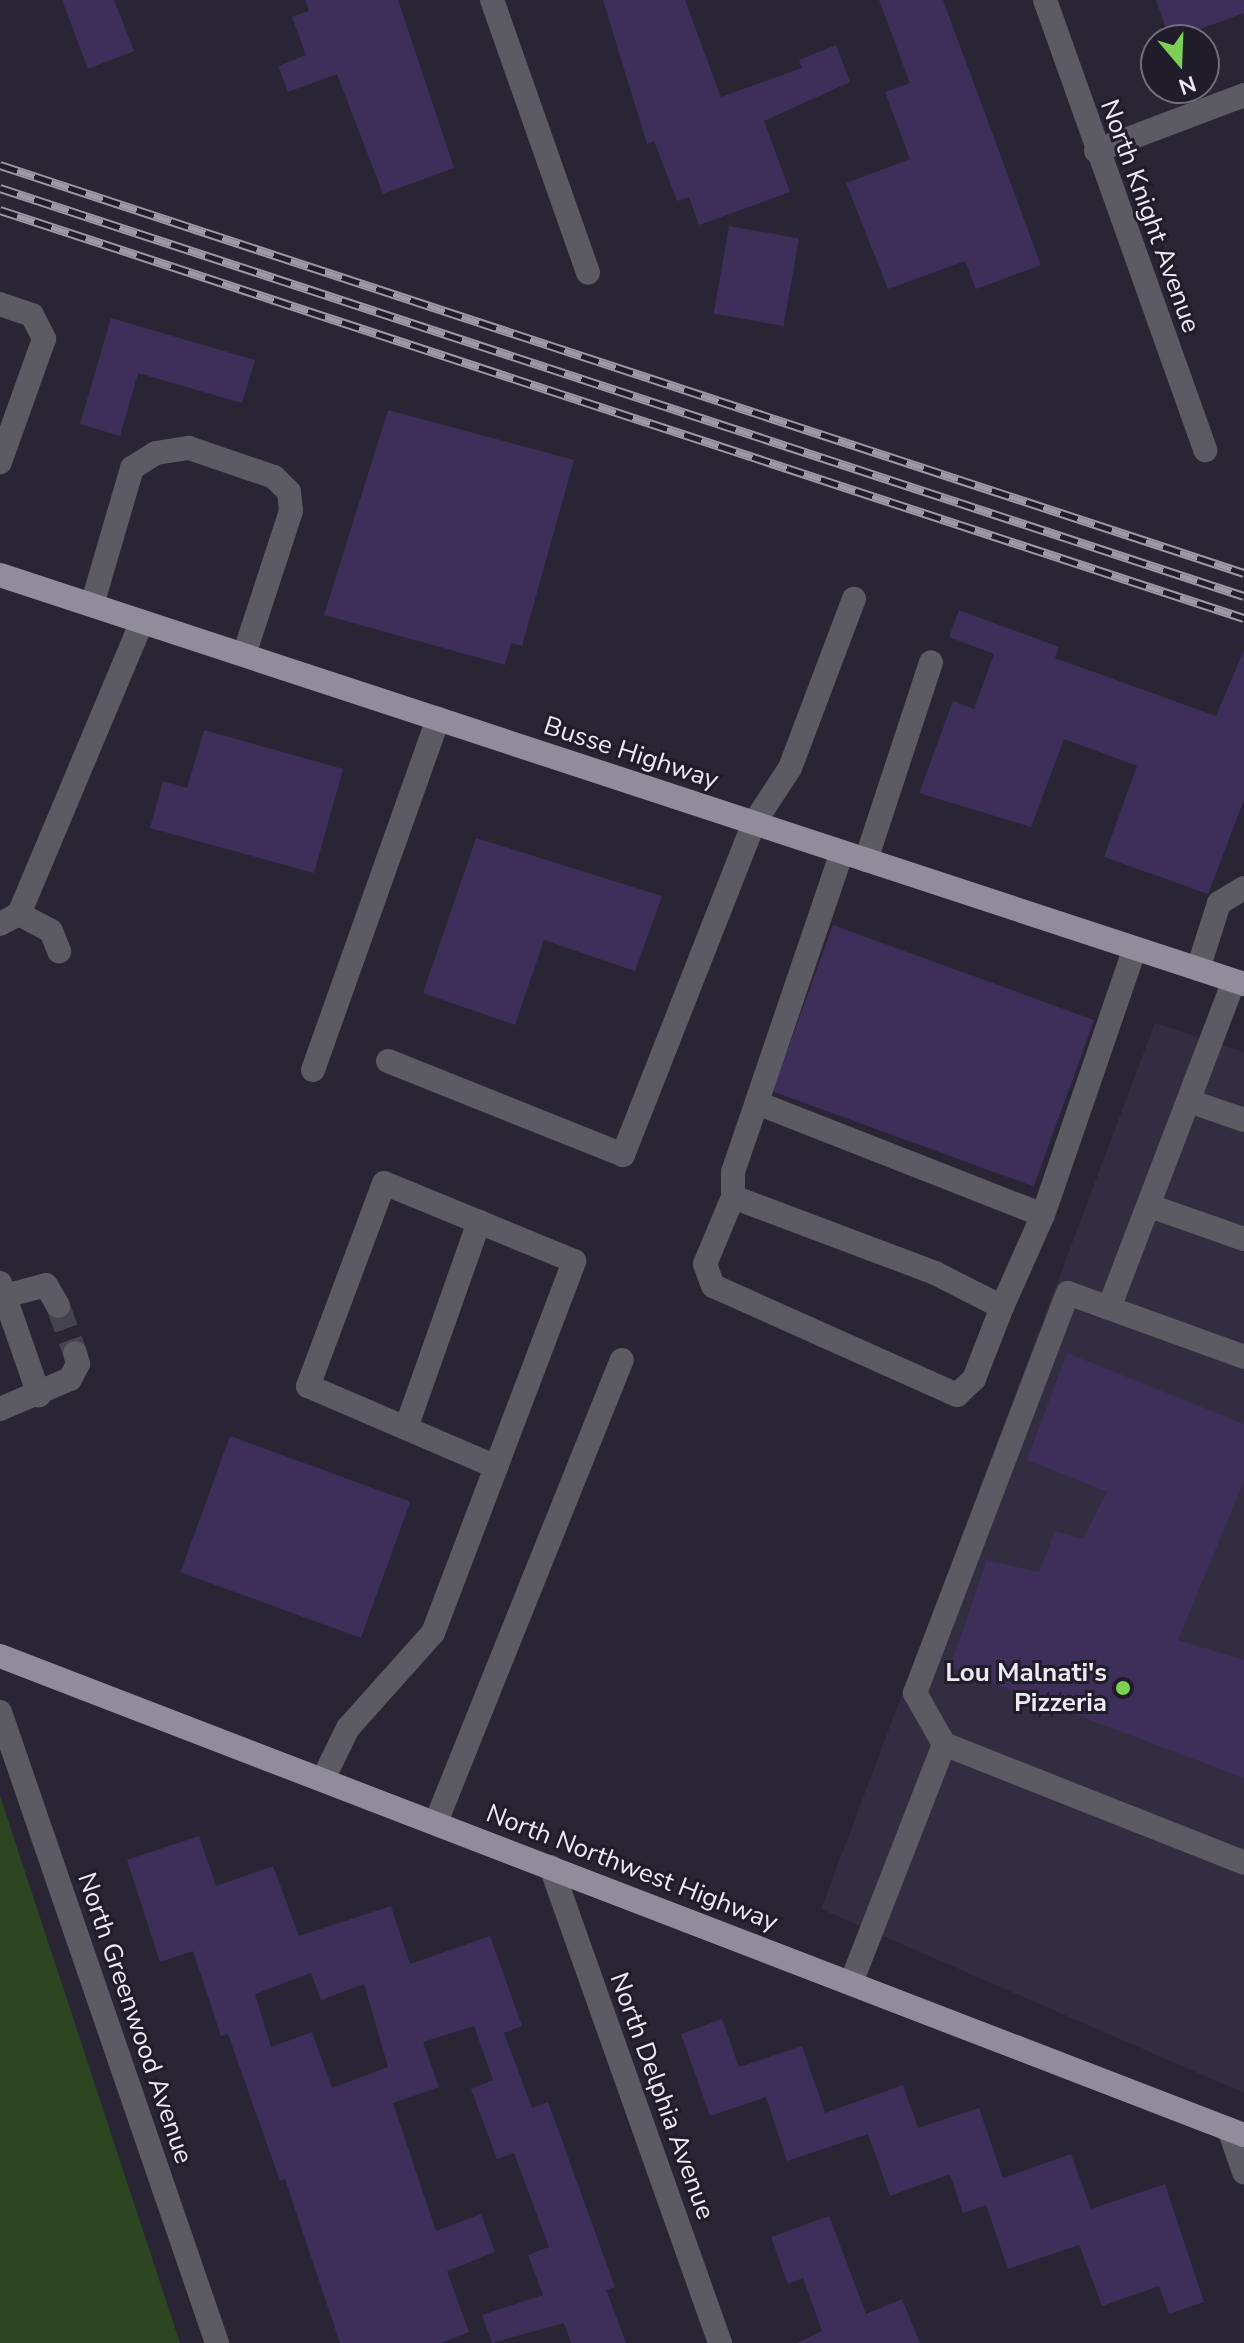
<!DOCTYPE html>
<style>
body{margin:0}
#map{position:relative;width:1244px;height:2343px;overflow:hidden;background:#292534;font-family:"Nunito Sans",sans-serif}
div>[style]{position:absolute}
.built>*{inset:0;background:#332d41}
.green>*{inset:0;background:#2d4621}
.building>*{inset:0;background:#3d2f59;transform-origin:0 0}
.minor-tunnel>*{height:24px;margin-top:-12px;transform-origin:0;background:repeating-linear-gradient(90deg,#464351 0 24px,transparent 0 36px)}
.minor>*{height:24px;margin:-12px;padding:0 12px;transform-origin:12px;border-radius:12px;background:#5c5a62}
.major>*{height:24px;margin:-12px;padding:0 12px;transform-origin:12px;border-radius:12px;background:#908c9c}
.rail>*{height:9px;margin-top:-4.5px;transform-origin:0;background:repeating-linear-gradient(90deg,#201c2a 0 18px,#9c99a5 0 36px);box-sizing:border-box;border-block:2px solid #9c99a5}
.dots>*{width:22px;height:22px;translate:-50% -50%;box-sizing:border-box;border:4px solid #201c2a;border-radius:50%}
span{translate:-50% -50%;white-space:nowrap;text-align:center;line-height:1.15;-webkit-text-stroke:6px #201c2a;paint-order:stroke}
.street-label{font-size:26px;color:#edeaf4}
.poi-label{font-size:26px;color:#edeaf4;font-weight:700}
.right{translate:-100% -50%;text-align:right}
.north{position:absolute;left:1140px;top:24px;width:80px;height:80px;box-sizing:border-box;background:#201c2a;border:2px solid #726e7b;border-radius:50%;rotate:161deg;font-size:22px;font-weight:700;line-height:32px;text-align:center;color:#edeaf4}
.north::after{content:'';display:block;margin:auto;width:28px;height:36px;background:#7cd154;clip-path:polygon(50% 0,100% 100%,50% 72%,0 100%)}
</style>
<div id="map">
<div class="built">
<i style="clip-path:polygon(1155px 1023px,1244px 1052px,1244px 2093px,821px 1909px)"></i>
</div>
<div class="green">
<i style="clip-path:polygon(0 1796px,180px 2343px,0 2343px)"></i>
</div>
<div class="building">
<i style="clip-path:polygon(62px 0,114px 0,134px 51px,88px 69px)"></i>
<i style="clip-path:polygon(305px 0,398px 0,454px 168px,383px 194px,337px 74px,288px 92px,278px 66px,306px 55px,292px 17px,309px 11px)"></i>
<i style="clip-path:polygon(603px 0,685px 0,721px 97px,802px 68px,799px 60px,836px 45px,850px 82px,764px 121px,790px 192px,699px 225px,689px 197px,677px 201px,654px 141px,647px 144px)"></i>
<i style="clip-path:polygon(879px 0,943px 0,1041px 265px,976px 289px,965px 261px,888px 289px,846px 183px,910px 159px,885px 92px,910px 83px)"></i>
<i style="clip-path:polygon(1156px 0,1244px 0,1244px 13px,1170px 40px)"></i>
<i style="left:729px;top:226px;width:71px;height:89px;rotate:10deg"></i>
<i style="clip-path:polygon(111px 318px,255px 360px,242px 403px,138px 373px,120px 436px,80px 424px)"></i>
<i style="clip-path:polygon(388px 410px,574px 460px,522px 646px,511px 643px,505px 665px,324px 615px)"></i>
<i style="clip-path:polygon(959px 610px,1059px 647px,1055px 658px,1216px 716px,1244px 650px,1244px 800px,1208px 894px,1104px 857px,1137px 766px,1064px 739px,1031px 827px,919px 793px,953px 701px,974px 709px,994px 654px,949px 637px)"></i>
<i style="clip-path:polygon(204px 730px,343px 769px,314px 873px,150px 828px,163px 781px,187px 788px)"></i>
<i style="clip-path:polygon(476px 838px,662px 896px,635px 971px,544px 940px,515px 1025px,423px 993px)"></i>
<i style="left:833px;top:925px;width:278px;height:177px;rotate:20deg"></i>
<i style="clip-path:polygon(1067px 1353px,1244px 1424px,1244px 1481px,1178px 1640px,1244px 1660px,1244px 1778px,950px 1667px,987px 1560px,1039px 1572px,1055px 1531px,1083px 1539px,1107px 1492px,1027px 1460px)"></i>
<i style="left:230px;top:1436px;width:192px;height:145px;rotate:20deg"></i>
<i style="clip-path:polygon(evenodd,199px 1836px,216px 1886px,273px 1866px,299px 1936px,391px 1906px,410px 1964px,490px 1936px,522px 2026px,504px 2033px,532px 2108px,548px 2102px,615px 2287px,606px 2290px,626px 2343px,571px 2343px,564px 2323px,492px 2343px,482px 2315px,543px 2295px,528px 2255px,549px 2247px,514px 2153px,497px 2159px,471px 2089px,493px 2080px,474px 2026px,423px 2042px,439px 2087px,393px 2103px,436px 2231px,481px 2214px,495px 2252px,447px 2271px,469px 2332px,441px 2343px,340px 2343px,285px 2179px,280px 2181px,228px 2034px,221px 2036px,193px 1951px,160px 1962px,127px 1860px,199px 1836px,311px 1973px,321px 2000px,364px 1984px,388px 2067px,332px 2088px,312px 2032px,271px 2047px,255px 1994px,311px 1973px)"></i>
<i style="clip-path:polygon(722px 2019px,739px 2067px,802px 2046px,825px 2113px,903px 2085px,918px 2128px,979px 2108px,1003px 2178px,1071px 2154px,1091px 2209px,1165px 2184px,1204px 2302px,1169px 2314px,1159px 2286px,1102px 2306px,1079px 2245px,1008px 2269px,986px 2205px,963px 2213px,950px 2174px,890px 2196px,868px 2134px,787px 2161px,766px 2097px,710px 2116px,681px 2034px)"></i>
<i style="clip-path:polygon(829px 2216px,866px 2314px,902px 2299px,920px 2343px,797px 2343px,822px 2331px,803px 2278px,788px 2284px,771px 2237px)"></i>
</div>
<div class="minor-tunnel">
<i style="left:58px;top:1306px;width:50px;rotate:70.1deg"></i>
</div>
<div class="minor">
<i style="left:492px;top:0;width:289px;rotate:70.6deg"></i>
<i style="left:1045px;top:0;width:478px;rotate:70.4deg"></i>
<i style="left:1096px;top:151px;width:158px;rotate:-20.7deg"></i>
<i style="left:0;top:304px;width:34px;rotate:19deg"></i>
<i style="left:32px;top:315px;width:27px;rotate:63deg"></i>
<i style="left:44px;top:339px;width:131px;rotate:109.7deg"></i>
<i style="left:92px;top:605px;width:143px;rotate:-73.7deg"></i>
<i style="left:132px;top:468px;width:28px;rotate:-32deg"></i>
<i style="left:156px;top:453px;width:33px;rotate:-9deg"></i>
<i style="left:189px;top:448px;width:90px;rotate:18.8deg"></i>
<i style="left:274px;top:477px;width:21px;rotate:45deg"></i>
<i style="left:289px;top:492px;width:19px;rotate:84deg"></i>
<i style="left:291px;top:511px;width:151px;rotate:108.1deg"></i>
<i style="left:866px;top:860px;width:208px;rotate:-71.8deg"></i>
<i style="left:19px;top:914px;width:36px;rotate:28deg"></i>
<i style="left:51px;top:931px;width:22px;rotate:68deg"></i>
<i style="left:0;top:924px;width:21px;rotate:-28deg"></i>
<i style="left:19px;top:914px;width:317px;rotate:-67.2deg"></i>
<i style="left:1198px;top:969px;width:69px;rotate:-72.3deg"></i>
<i style="left:1219px;top:903px;width:29px;rotate:-31deg"></i>
<i style="left:388px;top:1061px;width:253px;rotate:21.8deg"></i>
<i style="left:623px;top:1155px;width:357px;rotate:-68.5deg"></i>
<i style="left:754px;top:823px;width:66px;rotate:-56.8deg"></i>
<i style="left:790px;top:768px;width:181px;rotate:-69.3deg"></i>
<i style="left:313px;top:1070px;width:373px;rotate:-70.4deg"></i>
<i style="left:1189px;top:1101px;width:58px;rotate:19.1deg"></i>
<i style="left:757px;top:1103px;width:307px;rotate:21.4deg"></i>
<i style="left:733px;top:1197px;width:216px;rotate:20.6deg"></i>
<i style="left:935px;top:1273px;width:75px;rotate:26.9deg"></i>
<i style="left:1002px;top:1307px;width:77px;rotate:111.3deg"></i>
<i style="left:974px;top:1379px;width:23px;rotate:137deg"></i>
<i style="left:957px;top:1395px;width:267px;rotate:-155.9deg"></i>
<i style="left:713px;top:1286px;width:23px;rotate:-110deg"></i>
<i style="left:705px;top:1264px;width:73px;rotate:-67.3deg"></i>
<i style="left:733px;top:1197px;width:25px;rotate:-90deg"></i>
<i style="left:733px;top:1172px;width:338px;rotate:-71.2deg"></i>
<i style="left:1150px;top:1206px;width:100px;rotate:19.3deg"></i>
<i style="left:0;top:1283px;width:119px;rotate:70.8deg"></i>
<i style="left:5px;top:1296px;width:42px;rotate:-15deg"></i>
<i style="left:46px;top:1285px;width:24px;rotate:60deg"></i>
<i style="left:1002px;top:1307px;width:101px;rotate:-66deg"></i>
<i style="left:1043px;top:1215px;width:282px;rotate:-71deg"></i>
<i style="left:1109px;top:1308px;width:144px;rotate:19.9deg"></i>
<i style="left:0;top:1409px;width:76px;rotate:-23.2deg"></i>
<i style="left:70px;top:1379px;width:17px;rotate:-62deg"></i>
<i style="left:78px;top:1364px;width:11px;rotate:-105deg"></i>
<i style="left:406px;top:1428px;width:219px;rotate:-70.5deg"></i>
<i style="left:0;top:1712px;width:667px;rotate:71.02deg"></i>
<i style="left:944px;top:1744px;width:323px;rotate:21.6deg"></i>
<i style="left:323px;top:1779px;width:57px;rotate:-63.9deg"></i>
<i style="left:348px;top:1728px;width:127px;rotate:-48.2deg"></i>
<i style="left:433px;top:1633px;width:398px;rotate:-69.2deg"></i>
<i style="left:574px;top:1261px;width:205px;rotate:-157.7deg"></i>
<i style="left:384px;top:1183px;width:217px;rotate:110.5deg"></i>
<i style="left:308px;top:1386px;width:205px;rotate:23.3deg"></i>
<i style="left:436px;top:1822px;width:498px;rotate:-68.1deg"></i>
<i style="left:551px;top:1867px;width:505px;rotate:70.45deg"></i>
<i style="left:851px;top:1983px;width:256px;rotate:-68.7deg"></i>
<i style="left:944px;top:1744px;width:59px;rotate:-119.6deg"></i>
<i style="left:915px;top:1693px;width:428px;rotate:-69.1deg"></i>
<i style="left:1068px;top:1293px;width:44px;rotate:20.1deg"></i>
<i style="left:1109px;top:1308px;width:350px;rotate:-69.1deg"></i>
<i style="left:1229px;top:2129px;width:46px;rotate:70.8deg"></i>
</div>
<div class="major">
<i style="left:0;top:575px;width:1310px;rotate:18.2deg"></i>
<i style="left:0;top:1656px;width:1333px;rotate:21.06deg"></i>
</div>
<div class="rail">
<i style="left:0;top:165px;width:1309px;rotate:18.16deg"></i>
<i style="left:0;top:188px;width:1309px;rotate:18.16deg"></i>
<i style="left:0;top:210px;width:1309px;rotate:18.16deg"></i>
</div>
<div class="dots">
<i style="left:1123px;top:1688px;background:#7cd154"></i>
</div>
<div class="street-label">
<span style="left:1150px;top:216px;rotate:70deg">North Knight Avenue</span>
<span style="left:631px;top:753px;rotate:18deg">Busse Highway</span>
<span style="left:632px;top:1868px;rotate:21deg">North Northwest Highway</span>
<span style="left:135px;top:2018px;rotate:71deg">North Greenwood Avenue</span>
<span style="left:662px;top:2096px;rotate:70deg">North Delphia Avenue</span>
</div>
<div class="poi-label">
<span class="right" style="left:1107px;top:1688px">Lou Malnati's<br>Pizzeria</span>
</div>
<div class="north">N</div>
</div>
